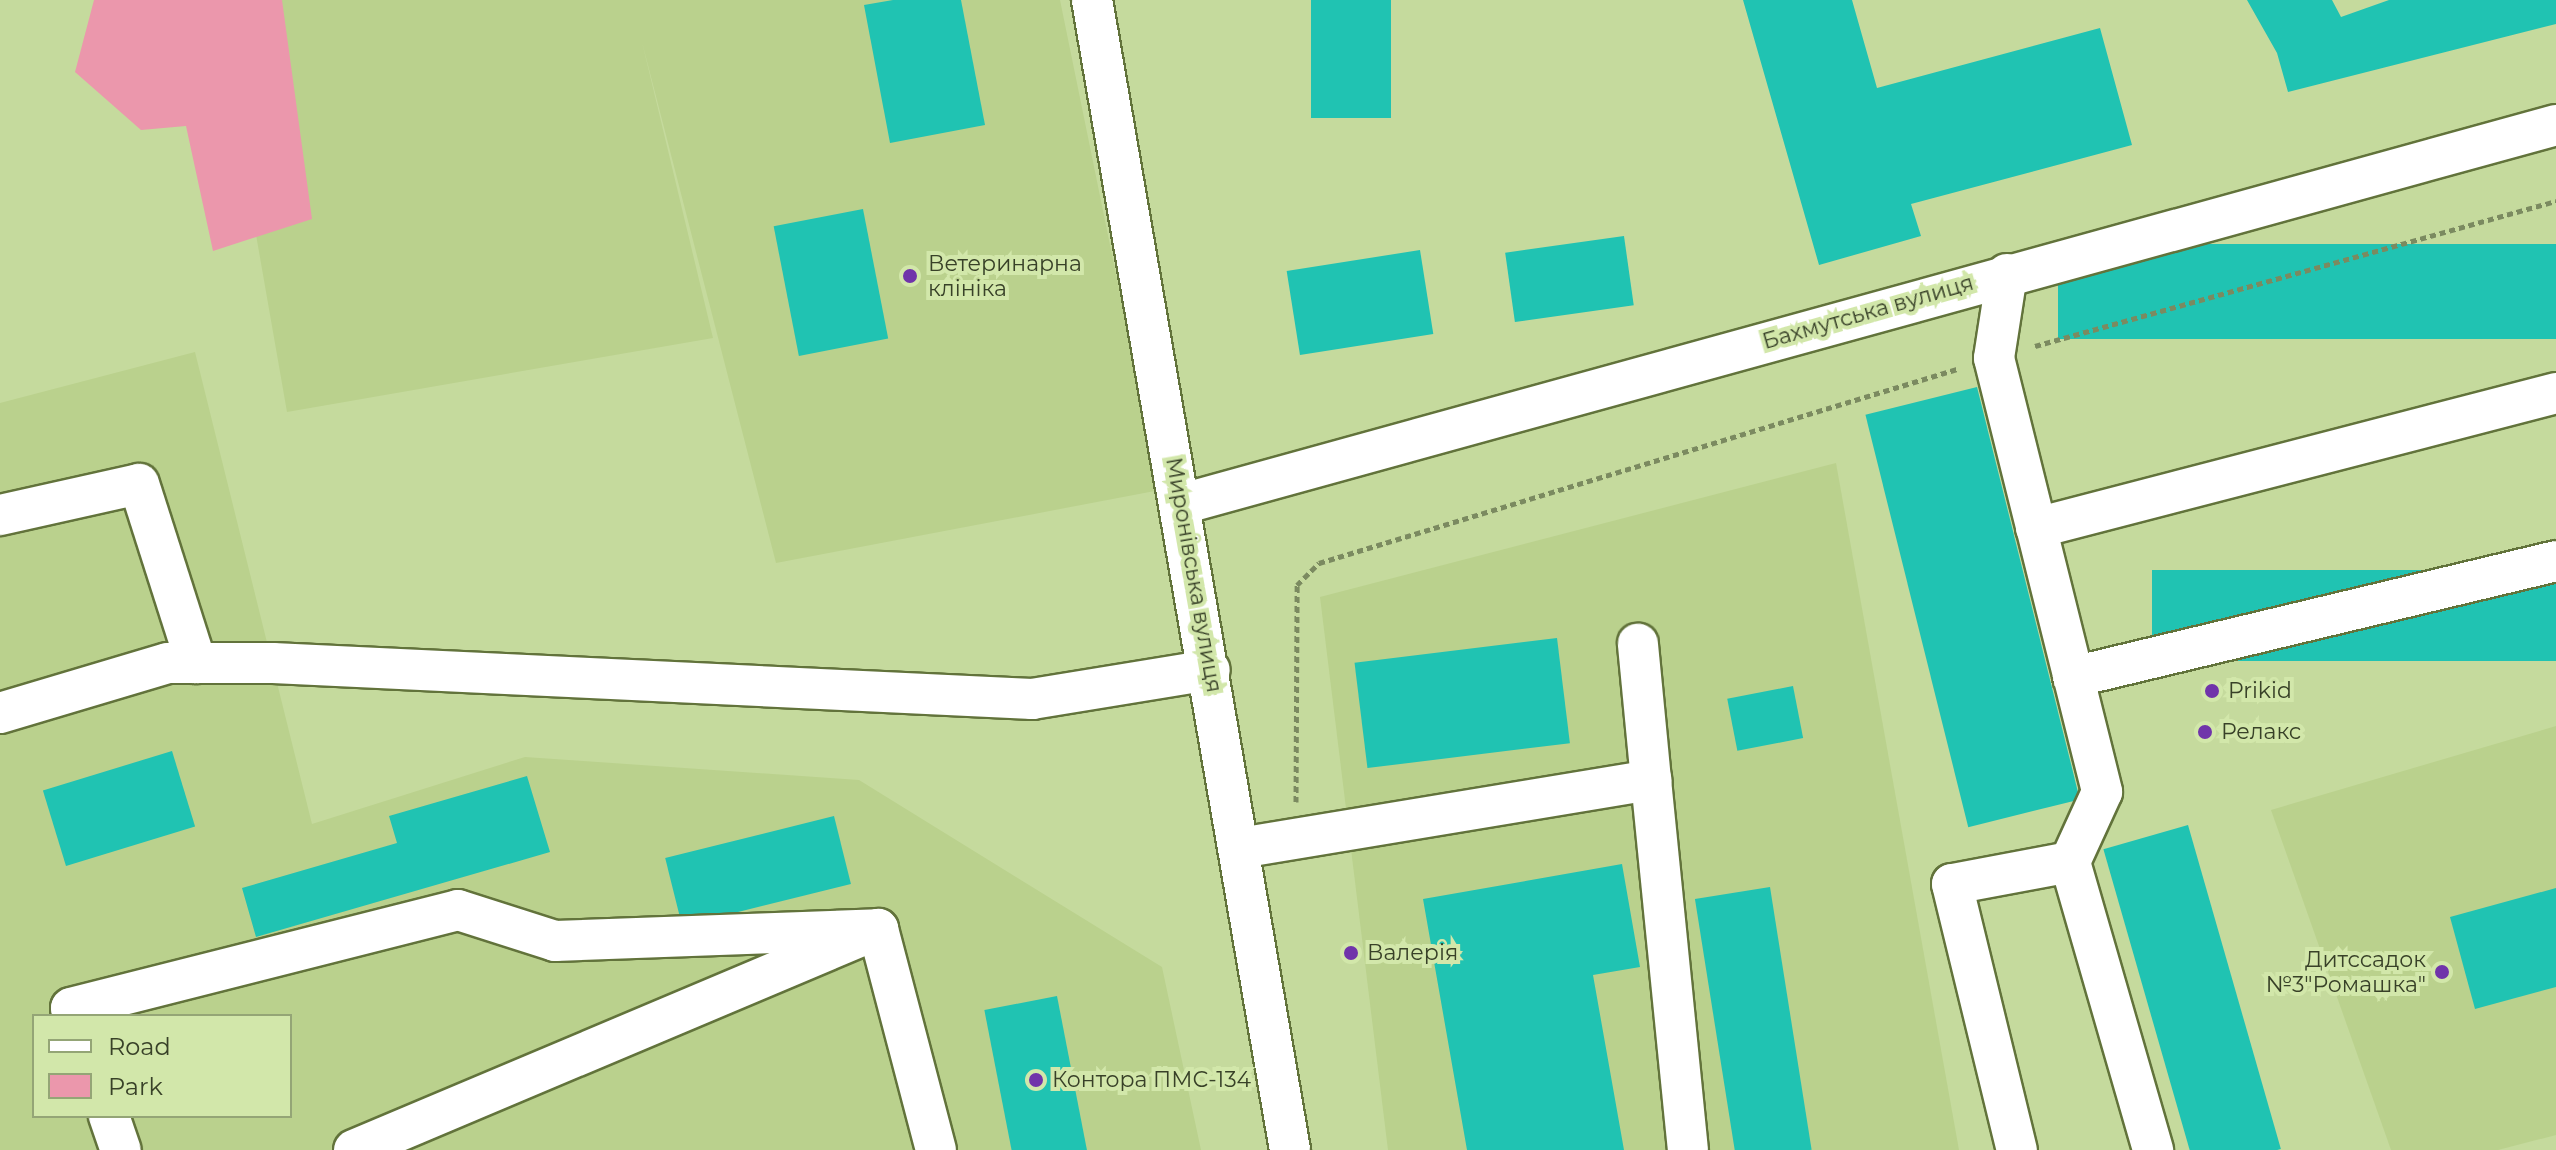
<!DOCTYPE html>
<meta charset="utf-8">
<style>
body{margin:0}
#map{position:relative;width:2556px;height:1150px;overflow:hidden;background:#c5da9d;font-family:Montserrat,sans-serif}
div>[style]{position:absolute}
.built>*{inset:0;background:#bad18d}
.green>*{inset:0;background:#eb97ac}
.building>*{inset:0;background:#20c3b2;transform-origin:0 0}
.path>*{height:5px;margin-top:-2.5px;transform-origin:0;background:repeating-linear-gradient(90deg,#7b8a60 0 6px,transparent 0 10px)}
.roads{filter:drop-shadow(2px 0 #62733b) drop-shadow(-2px 0 #62733b) drop-shadow(0 2px #62733b) drop-shadow(0 -2px #62733b)}
.minor>*{height:40px;margin:-20px;padding:0 20px;transform-origin:20px;border-radius:20px;background:#fff}
.dots>*{width:22px;height:22px;translate:-50% -50%;box-sizing:border-box;border:4px solid #d2e7aa;border-radius:50%}
span{translate:-50% -50%;white-space:nowrap;text-align:center;line-height:1.15;-webkit-text-stroke:8px #d2e7aa;paint-order:stroke}
.poi-label{font-size:22px;color:#384128}
.left{translate:0 -50%;text-align:left}
.right{translate:-100% -50%;text-align:right}
.street-label{font-size:22px;color:#384128}
.legend{position:absolute;left:32px;top:1014px;width:260px;height:104px;box-sizing:border-box;background:#d2e7aa;border:2px solid #94a576;margin:0;padding:10px 14px;list-style:none;font-size:24px;color:#384128}
.legend li{display:flex;align-items:center;gap:16px;height:40px}
.legend b{width:40px;border:2px solid #94a576}
</style>
<div id="map">
<div class="built">
<i style="clip-path:polygon(215px 0,1060px 0,1160px 490px,776px 563px,642px 42px,713px 338px,287px 412px)"></i>
<i style="clip-path:polygon(evenodd,195px 352px,312px 824px,525px 757px,859px 780px,1162px 967px,1201px 1150px,0 1150px,0 403px,195px 352px,34px 1016px,290px 1016px,290px 1116px,34px 1116px,34px 1016px)"></i>
<i style="clip-path:polygon(1836px 463px,1959px 1150px,1388px 1150px,1320px 597px)"></i>
<i style="clip-path:polygon(2556px 726px,2556px 1135px,2498px 1150px,2391px 1150px,2271px 810px)"></i>
</div>
<div class="green">
<i style="clip-path:polygon(94px 0,282px 0,312px 219px,213px 251px,186px 126px,141px 130px,75px 72px)"></i>
</div>
<div class="building">
<i style="clip-path:polygon(893px 0,961px 0,985px 125px,890px 143px,864px 5px)"></i>
<i style="left:1311px;top:0;width:80px;height:118px"></i>
<i style="clip-path:polygon(1743px 0,1852px 0,1877px 88px,2100px 28px,2132px 145px,1911px 204px,1921px 236px,1819px 265px)"></i>
<i style="clip-path:polygon(2247px 0,2332px 0,2341px 17px,2389px 0,2556px 0,2556px 24px,2288px 92px,2277px 53px)"></i>
<i style="left:863px;top:209px;width:132px;height:91px;rotate:79deg"></i>
<i style="left:1624px;top:236px;width:70px;height:120px;rotate:82deg"></i>
<i style="left:2556px;top:244px;width:95px;height:498px;rotate:90deg"></i>
<i style="left:1420px;top:250px;width:85px;height:135px;rotate:81deg"></i>
<i style="left:1977px;top:387px;width:425px;height:115px;rotate:76deg"></i>
<i style="left:2556px;top:570px;width:91px;height:404px;rotate:90deg"></i>
<i style="left:1557px;top:638px;width:106px;height:204px;rotate:83deg"></i>
<i style="left:1793px;top:686px;width:53px;height:67px;rotate:79deg"></i>
<i style="left:172px;top:751px;width:79px;height:135px;rotate:73deg"></i>
<i style="clip-path:polygon(527px 776px,550px 852px,256px 937px,242px 888px,397px 843px,389px 816px)"></i>
<i style="left:834px;top:816px;width:70px;height:174px;rotate:76deg"></i>
<i style="left:2188px;top:825px;width:337px;height:88px;rotate:74deg"></i>
<i style="clip-path:polygon(1622px 864px,1640px 967px,1593px 975px,1624px 1150px,1467px 1150px,1423px 899px)"></i>
<i style="left:1770px;top:887px;width:266px;height:76px;rotate:81deg"></i>
<i style="clip-path:polygon(2556px 888px,2556px 987px,2475px 1009px,2450px 917px)"></i>
<i style="left:1057px;top:996px;width:157px;height:74px;rotate:79deg"></i>
</div>
<div class="path">
<i style="left:2035px;top:346px;width:541px;rotate:-15.55deg"></i>
<i style="left:1296px;top:802px;width:217px;rotate:-89.7deg"></i>
<i style="left:1297px;top:585px;width:31px;rotate:-45deg"></i>
<i style="left:1319px;top:563px;width:667px;rotate:-16.91deg"></i>
</div>
<div class="roads">
<div class="minor">
<i style="left:1092px;top:0;width:1167px;rotate:80.23deg"></i>
<i style="left:2007px;top:274px;width:85px;rotate:98.8deg"></i>
<i style="left:1994px;top:358px;width:447px;rotate:76deg"></i>
<i style="left:2102px;top:792px;width:77px;rotate:114.6deg"></i>
<i style="left:2070px;top:862px;width:120px;rotate:169.4deg"></i>
<i style="left:1952px;top:884px;width:274px;rotate:76.3deg"></i>
<i style="left:1182px;top:504px;width:1425px;rotate:-15.42deg"></i>
<i style="left:0;top:515px;width:142px;rotate:-12.6deg"></i>
<i style="left:139px;top:484px;width:188px;rotate:72.3deg"></i>
<i style="left:2036px;top:528px;width:537px;rotate:-14.55deg"></i>
<i style="left:2073px;top:677px;width:497px;rotate:-13.5deg"></i>
<i style="left:0;top:713px;width:175px;rotate:-16.6deg"></i>
<i style="left:168px;top:663px;width:105px"></i>
<i style="left:273px;top:663px;width:760px;rotate:2.72deg"></i>
<i style="left:1032px;top:699px;width:180px;rotate:-9.3deg"></i>
<i style="left:1651px;top:780px;width:372px;rotate:84.3deg"></i>
<i style="left:1240px;top:848px;width:417px;rotate:-9.4deg"></i>
<i style="left:1651px;top:780px;width:137px;rotate:-95.5deg"></i>
<i style="left:2070px;top:862px;width:300px;rotate:73.9deg"></i>
<i style="left:73px;top:1016px;width:8px;rotate:-104deg"></i>
<i style="left:71px;top:1008px;width:399px;rotate:-14.2deg"></i>
<i style="left:458px;top:910px;width:102px;rotate:17.7deg"></i>
<i style="left:555px;top:941px;width:323px;rotate:-2.1deg"></i>
<i style="left:109px;top:1116px;width:36px;rotate:71deg"></i>
<i style="left:354px;top:1150px;width:569px;rotate:-22.87deg"></i>
<i style="left:878px;top:929px;width:228px;rotate:75.3deg"></i>
</div>
</div>
<div class="dots">
<i style="left:910px;top:276px;background:#7034aa"></i>
<i style="left:2212px;top:691px;background:#7034aa"></i>
<i style="left:2205px;top:732px;background:#7034aa"></i>
<i style="left:1351px;top:953px;background:#7034aa"></i>
<i style="left:2442px;top:972px;background:#7034aa"></i>
<i style="left:1036px;top:1080px;background:#7034aa"></i>
</div>
<div class="poi-label">
<span class="left" style="left:928px;top:276px">Ветеринарна<br>клініка</span>
<span class="left" style="left:2228px;top:691px">Prikid</span>
<span class="left" style="left:2221px;top:732px">Релакс</span>
<span class="left" style="left:1367px;top:953px">Валерія</span>
<span class="right" style="left:2426px;top:972px">Дитссадок<br>№3"Ромашка"</span>
<span class="left" style="left:1052px;top:1080px">Контора ПМС-134</span>
</div>
<div class="street-label">
<span style="left:1868px;top:312px;rotate:-16deg">Бахмутська вулиця</span>
<span style="left:1194px;top:575px;rotate:80deg">Миронівська вулиця</span>
</div>
<ul class="legend">
<li><b style="height:10px;background:#fff"></b>Road</li>
<li><b style="height:22px;background:#eb97ac"></b>Park</li>
</ul>
</div>
